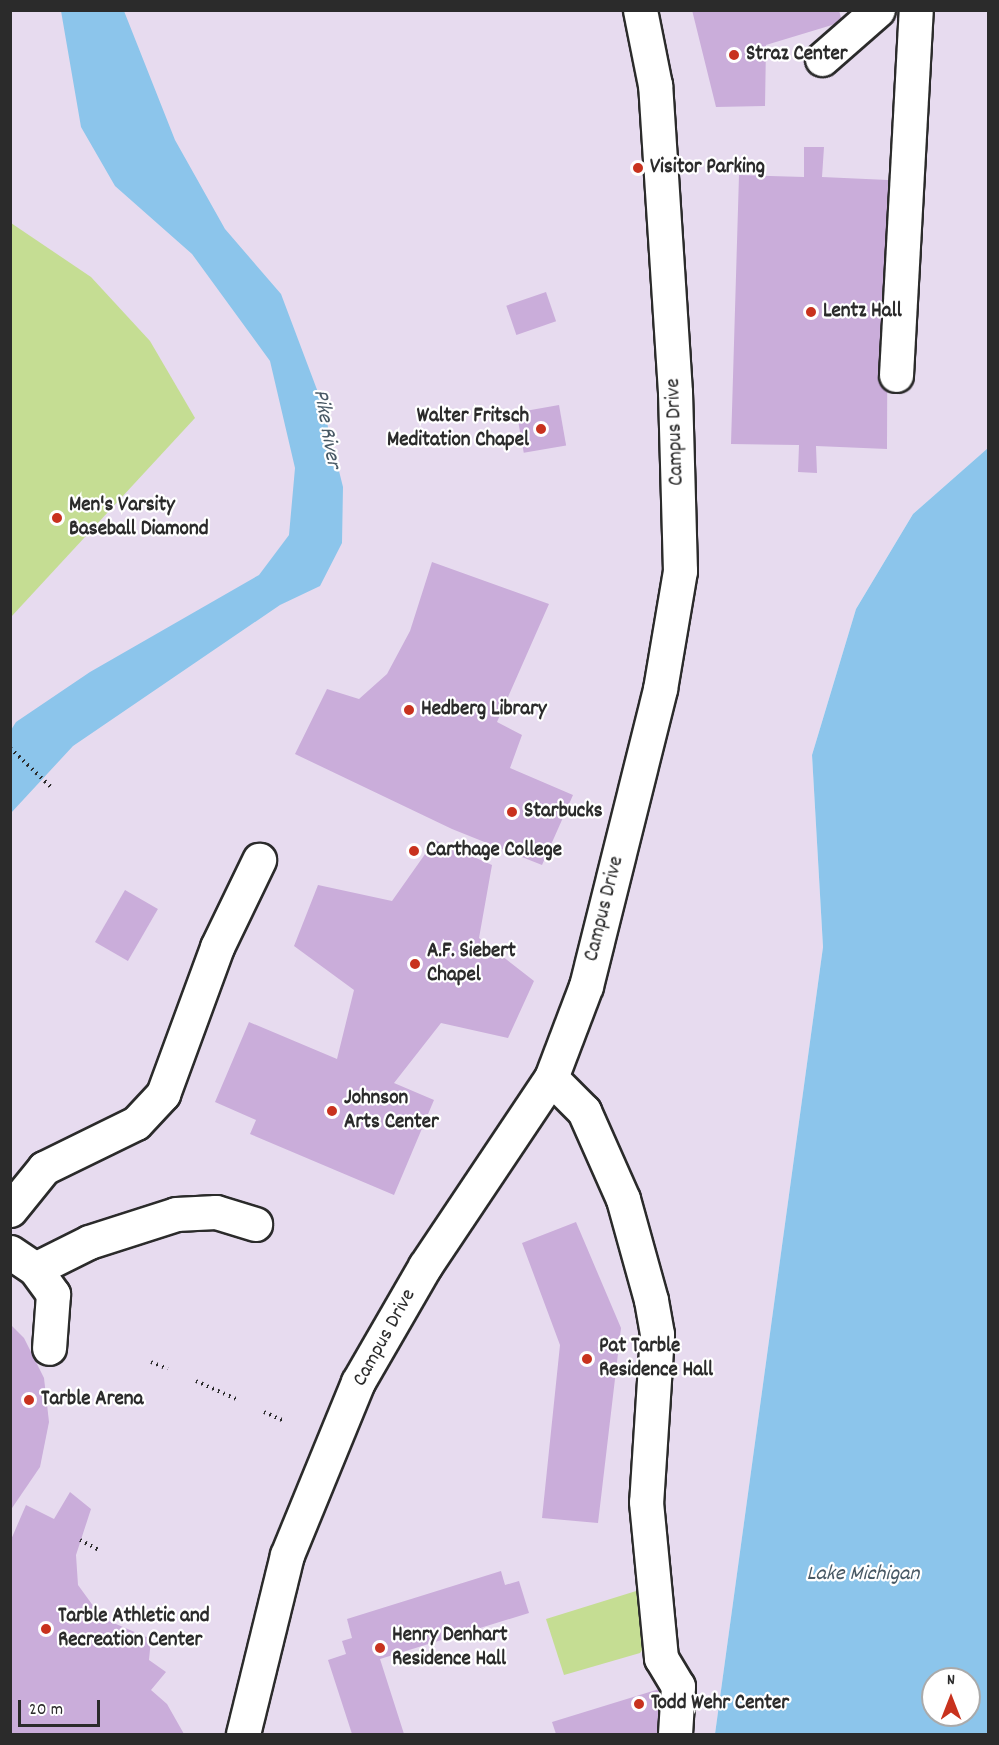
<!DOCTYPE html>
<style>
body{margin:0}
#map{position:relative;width:999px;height:1745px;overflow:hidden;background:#f4eff8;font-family:Dekko,sans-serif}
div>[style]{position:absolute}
.built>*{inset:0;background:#e7dbef}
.green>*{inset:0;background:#c5dd93}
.water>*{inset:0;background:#8cc5eb}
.building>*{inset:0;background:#caadda;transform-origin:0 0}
.path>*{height:4px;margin-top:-2px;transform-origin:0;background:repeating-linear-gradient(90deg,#2b2b2b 0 1.5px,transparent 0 6px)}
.roads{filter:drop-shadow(2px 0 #2b2b2b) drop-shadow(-2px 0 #2b2b2b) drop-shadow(0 2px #2b2b2b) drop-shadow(0 -2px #2b2b2b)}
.minor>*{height:33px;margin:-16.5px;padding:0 16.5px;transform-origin:16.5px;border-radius:16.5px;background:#fff}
.dots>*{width:16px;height:16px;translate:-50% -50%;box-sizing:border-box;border:3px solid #fff;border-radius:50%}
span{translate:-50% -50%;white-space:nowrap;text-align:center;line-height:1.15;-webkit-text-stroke:4.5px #fff;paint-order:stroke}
.poi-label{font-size:21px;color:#2b2b2b;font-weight:700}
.left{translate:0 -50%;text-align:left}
.right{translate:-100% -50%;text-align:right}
.street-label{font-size:21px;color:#2b2b2b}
.water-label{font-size:22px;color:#485965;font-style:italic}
.frame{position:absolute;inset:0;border:12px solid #2b2b2b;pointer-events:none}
.north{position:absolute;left:921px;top:1667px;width:60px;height:60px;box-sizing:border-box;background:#fff;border:2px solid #aaa;border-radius:50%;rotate:0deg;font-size:16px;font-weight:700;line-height:24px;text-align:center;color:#2b2b2b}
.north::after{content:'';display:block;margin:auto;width:21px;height:27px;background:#c8321e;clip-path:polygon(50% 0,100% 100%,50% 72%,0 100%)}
.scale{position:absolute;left:18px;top:1700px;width:82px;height:27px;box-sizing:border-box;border:3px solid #2b2b2b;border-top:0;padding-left:8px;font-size:18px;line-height:21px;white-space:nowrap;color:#2b2b2b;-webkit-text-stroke:4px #fff;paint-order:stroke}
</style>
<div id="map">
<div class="built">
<i style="clip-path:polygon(11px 11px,988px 11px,988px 448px,913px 514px,856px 609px,812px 755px,823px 947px,715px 1734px,11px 1734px)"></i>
</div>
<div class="green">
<i style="clip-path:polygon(11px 223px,91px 277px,150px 341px,195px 418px,11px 617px)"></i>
<i style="clip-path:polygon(649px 1587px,655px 1634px,640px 1653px,564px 1675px,546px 1619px)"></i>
</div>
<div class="water">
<i style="clip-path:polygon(61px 11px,124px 11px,175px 140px,225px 229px,281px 294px,322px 403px,343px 487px,342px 543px,320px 586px,280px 605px,73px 746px,11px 813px,11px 730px,16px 722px,90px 672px,259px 575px,289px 535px,295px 468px,270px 361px,192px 254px,115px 186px,81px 127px)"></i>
<i style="clip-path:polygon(evenodd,988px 448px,988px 1734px,715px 1734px,823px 947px,812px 755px,856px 609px,913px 514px,988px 448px,933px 1679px,969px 1679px,969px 1715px,933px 1715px,933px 1679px)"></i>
</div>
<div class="building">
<i style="clip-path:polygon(692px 10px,839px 10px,842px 22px,766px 45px,765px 106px,716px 107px)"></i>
<i style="clip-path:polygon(804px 147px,824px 147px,822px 177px,888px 180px,887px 449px,816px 446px,817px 473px,798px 472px,799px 445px,731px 444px,739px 175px,804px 177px)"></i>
<i style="left:546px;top:292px;width:31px;height:42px;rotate:71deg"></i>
<i style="left:559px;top:405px;width:41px;height:43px;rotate:80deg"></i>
<i style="clip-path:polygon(432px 562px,549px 604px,497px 722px,522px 735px,510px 768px,573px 795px,542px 865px,452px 829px,295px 754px,327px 689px,359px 699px,387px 674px,410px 631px)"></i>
<i style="clip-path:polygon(435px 840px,492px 865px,479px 938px,534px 981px,508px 1038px,441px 1023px,394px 1083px,434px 1100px,394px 1195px,250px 1134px,256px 1120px,215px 1102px,249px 1022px,337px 1059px,354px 990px,294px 946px,318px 885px,392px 901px)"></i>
<i style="left:125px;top:890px;width:38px;height:60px;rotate:30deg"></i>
<i style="clip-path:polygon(576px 1222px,621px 1328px,598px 1523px,542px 1518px,560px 1345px,522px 1243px)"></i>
<i style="clip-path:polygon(10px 1324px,24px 1338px,44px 1378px,49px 1422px,40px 1467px,10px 1511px)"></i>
<i style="clip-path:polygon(70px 1492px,91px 1509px,76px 1555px,78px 1585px,102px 1618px,151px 1639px,149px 1660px,166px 1672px,151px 1690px,167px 1704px,184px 1734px,10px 1734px,10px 1542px,26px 1505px,54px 1519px)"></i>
<i style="clip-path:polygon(501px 1571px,505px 1585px,519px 1581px,529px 1613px,380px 1659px,404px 1734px,352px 1734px,328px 1660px,346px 1654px,342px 1641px,352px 1638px,347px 1619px)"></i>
<i style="clip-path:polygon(669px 1686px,665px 1734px,556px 1734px,552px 1722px)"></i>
</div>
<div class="path">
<i style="left:10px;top:748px;width:58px;rotate:43.6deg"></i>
<i style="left:151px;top:1362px;width:18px;rotate:22deg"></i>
<i style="left:196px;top:1381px;width:44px;rotate:24.2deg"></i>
<i style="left:264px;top:1412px;width:20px;rotate:24deg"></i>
<i style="left:80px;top:1540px;width:21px;rotate:28deg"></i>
</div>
<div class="roads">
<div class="minor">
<i style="left:822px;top:59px;width:74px;rotate:-41.2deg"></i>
<i style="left:896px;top:375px;width:366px;rotate:-86.9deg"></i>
<i style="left:551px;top:1078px;width:47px;rotate:45deg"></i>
<i style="left:584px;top:1111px;width:96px;rotate:66.1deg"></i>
<i style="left:623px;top:1199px;width:105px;rotate:74.5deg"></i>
<i style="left:651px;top:1300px;width:35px;rotate:80deg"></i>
<i style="left:657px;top:1334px;width:168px;rotate:93.7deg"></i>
<i style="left:646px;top:1502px;width:157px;rotate:84.5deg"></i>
<i style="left:661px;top:1658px;width:33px;rotate:59deg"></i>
<i style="left:678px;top:1686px;width:48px;rotate:93.6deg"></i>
<i style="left:10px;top:1210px;width:54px;rotate:-51deg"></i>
<i style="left:44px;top:1168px;width:102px;rotate:-26.1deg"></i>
<i style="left:136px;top:1123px;width:40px;rotate:-47deg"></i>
<i style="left:163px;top:1094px;width:157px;rotate:-69.8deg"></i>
<i style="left:217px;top:947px;width:97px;rotate:-64.2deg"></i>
<i style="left:10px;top:1252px;width:30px;rotate:34deg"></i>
<i style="left:35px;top:1269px;width:31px;rotate:54deg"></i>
<i style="left:53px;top:1294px;width:54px;rotate:94.2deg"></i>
<i style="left:35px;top:1269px;width:60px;rotate:-26.6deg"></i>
<i style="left:89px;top:1242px;width:91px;rotate:-17.8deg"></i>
<i style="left:176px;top:1214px;width:40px;rotate:-2.9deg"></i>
<i style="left:216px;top:1212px;width:41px;rotate:17.1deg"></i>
<i style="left:243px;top:1734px;width:184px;rotate:-76.2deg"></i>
<i style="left:287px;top:1555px;width:187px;rotate:-67.7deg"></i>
<i style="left:358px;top:1382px;width:134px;rotate:-60deg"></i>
<i style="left:425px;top:1266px;width:226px;rotate:-56.2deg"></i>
<i style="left:551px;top:1078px;width:98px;rotate:-69.2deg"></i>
<i style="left:586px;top:986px;width:306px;rotate:-76deg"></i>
<i style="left:660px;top:689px;width:120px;rotate:-80.4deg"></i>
<i style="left:680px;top:571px;width:179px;rotate:-91.6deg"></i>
<i style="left:675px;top:392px;width:308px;rotate:-93.7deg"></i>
<i style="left:655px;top:85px;width:76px;rotate:-101.3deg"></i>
</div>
</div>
<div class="dots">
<i style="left:734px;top:55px;background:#c8321e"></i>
<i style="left:638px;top:168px;background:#c8321e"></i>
<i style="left:811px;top:312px;background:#c8321e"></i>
<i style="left:541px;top:429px;background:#c8321e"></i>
<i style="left:57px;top:518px;background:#c8321e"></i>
<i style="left:409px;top:710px;background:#c8321e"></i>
<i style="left:512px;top:812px;background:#c8321e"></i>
<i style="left:414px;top:851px;background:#c8321e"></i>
<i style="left:415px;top:964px;background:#c8321e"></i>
<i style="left:332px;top:1111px;background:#c8321e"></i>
<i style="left:587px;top:1359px;background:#c8321e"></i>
<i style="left:29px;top:1400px;background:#c8321e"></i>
<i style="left:46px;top:1629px;background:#c8321e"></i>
<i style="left:380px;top:1648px;background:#c8321e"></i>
<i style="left:639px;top:1704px;background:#c8321e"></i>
</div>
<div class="poi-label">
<span class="left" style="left:746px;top:55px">Straz Center</span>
<span class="left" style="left:650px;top:168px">Visitor Parking</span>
<span class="left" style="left:823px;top:312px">Lentz Hall</span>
<span class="right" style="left:529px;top:429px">Walter Fritsch<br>Meditation Chapel</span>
<span class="left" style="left:69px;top:518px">Men's Varsity<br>Baseball Diamond</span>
<span class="left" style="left:421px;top:710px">Hedberg Library</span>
<span class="left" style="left:524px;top:812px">Starbucks</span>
<span class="left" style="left:426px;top:851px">Carthage College</span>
<span class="left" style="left:427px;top:964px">A.F. Siebert<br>Chapel</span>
<span class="left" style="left:344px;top:1111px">Johnson<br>Arts Center</span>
<span class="left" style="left:599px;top:1359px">Pat Tarble<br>Residence Hall</span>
<span class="left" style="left:41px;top:1400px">Tarble Arena</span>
<span class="left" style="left:58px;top:1629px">Tarble Athletic and<br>Recreation Center</span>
<span class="left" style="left:392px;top:1648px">Henry Denhart<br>Residence Hall</span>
<span class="left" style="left:651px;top:1704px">Todd Wehr Center</span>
</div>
<div class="street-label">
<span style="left:676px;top:432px;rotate:-92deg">Campus Drive</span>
<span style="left:605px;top:909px;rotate:-76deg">Campus Drive</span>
<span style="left:385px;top:1338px;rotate:-61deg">Campus Drive</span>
</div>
<div class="water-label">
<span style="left:326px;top:429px;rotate:80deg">Pike River</span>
<span style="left:863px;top:1575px">Lake Michigan</span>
</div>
<div class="frame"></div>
<div class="north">N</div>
<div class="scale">20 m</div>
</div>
